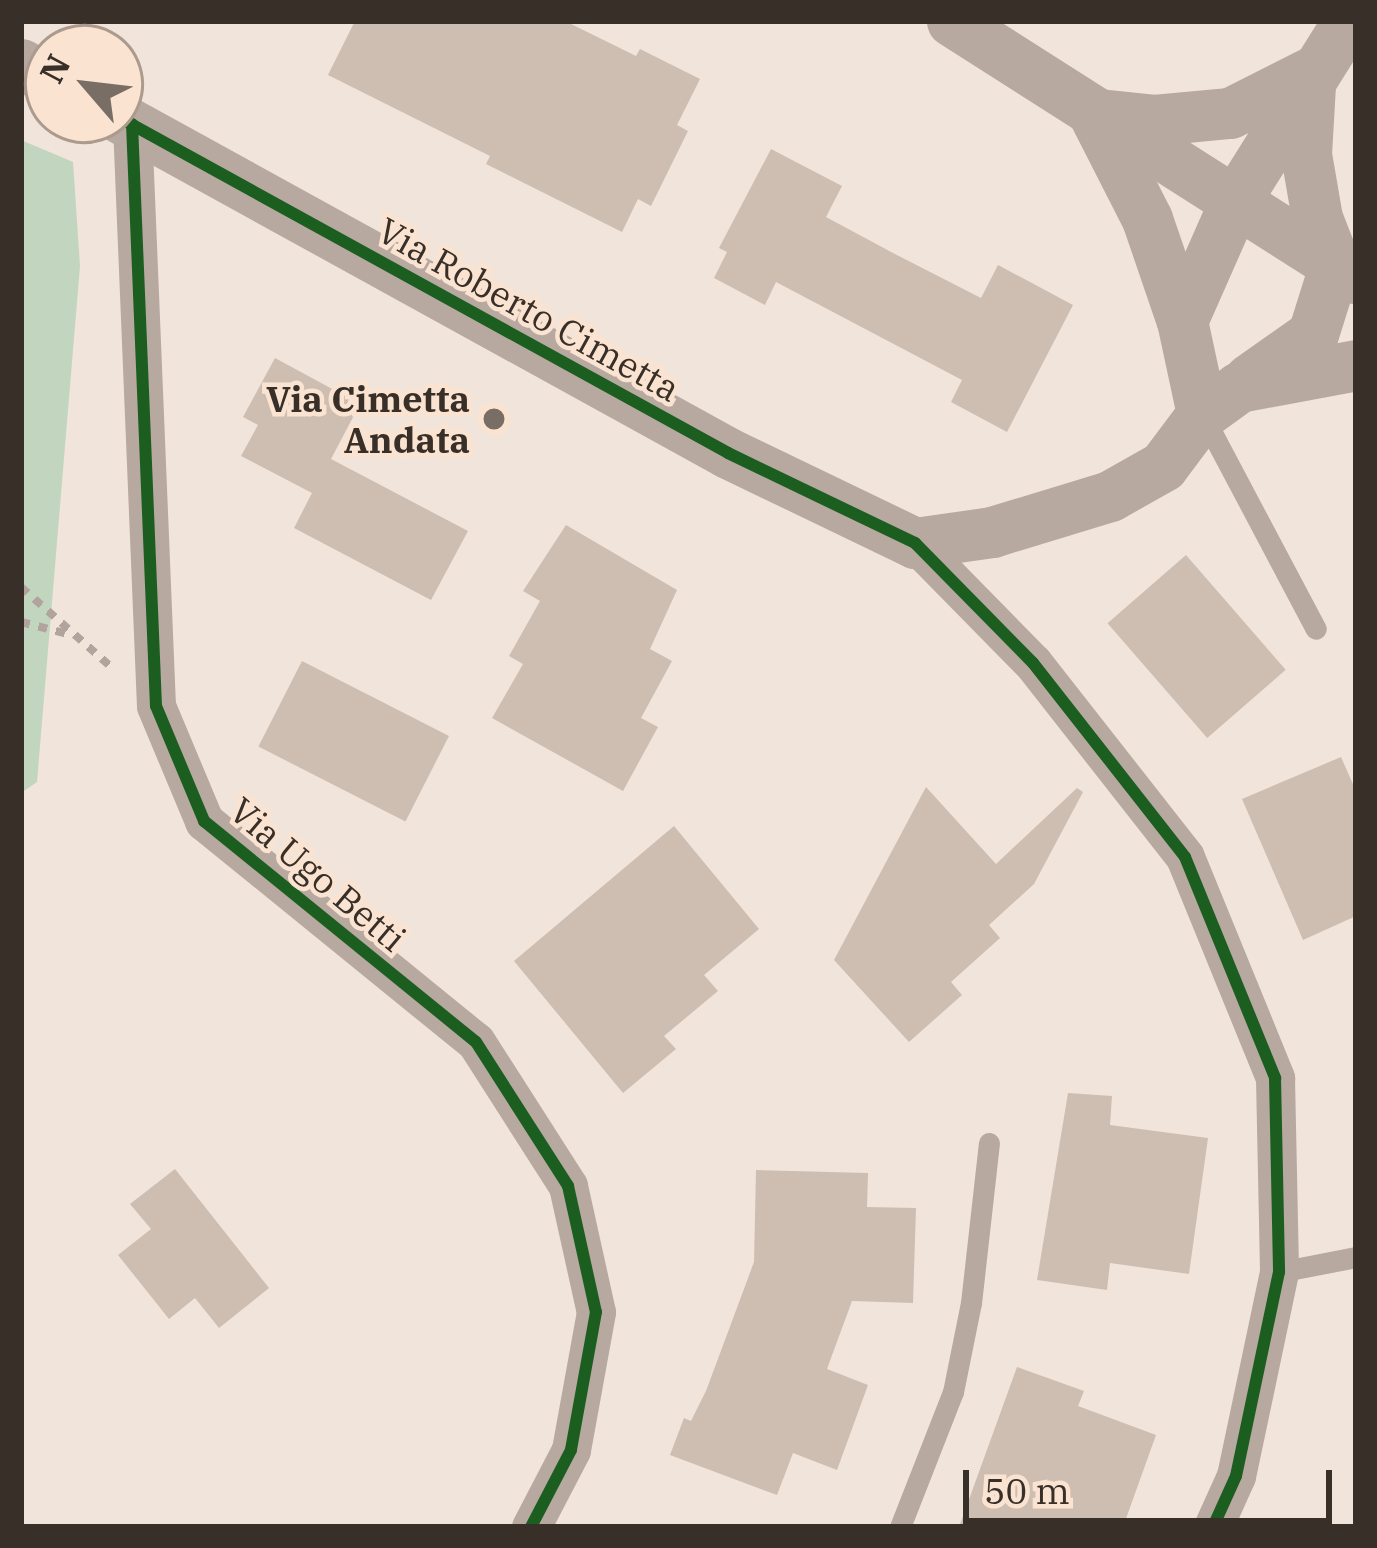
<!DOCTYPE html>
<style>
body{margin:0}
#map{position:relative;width:1377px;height:1548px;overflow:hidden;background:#f1e4da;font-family:"IBM Plex Serif",serif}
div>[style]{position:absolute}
.green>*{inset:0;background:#c2d5be}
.building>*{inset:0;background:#cebeb1;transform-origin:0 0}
.path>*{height:8px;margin-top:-4px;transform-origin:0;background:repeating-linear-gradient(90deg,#b1a49e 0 9px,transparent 0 18px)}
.service>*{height:21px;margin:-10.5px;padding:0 10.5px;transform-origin:10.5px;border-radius:10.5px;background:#b7a8a0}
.minor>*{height:39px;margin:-19.5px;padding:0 19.5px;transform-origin:19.5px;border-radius:19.5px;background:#b7a8a0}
.tertiary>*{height:51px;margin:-25.5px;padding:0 25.5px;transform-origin:25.5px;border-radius:25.5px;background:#b7a8a0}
.cycleway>*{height:12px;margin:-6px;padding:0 6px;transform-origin:6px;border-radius:6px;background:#1b5e20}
.dots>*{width:33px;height:33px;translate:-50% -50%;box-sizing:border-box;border:6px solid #fae3d1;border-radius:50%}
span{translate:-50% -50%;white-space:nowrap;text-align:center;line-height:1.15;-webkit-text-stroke:9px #fae3d1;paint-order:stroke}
.street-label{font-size:36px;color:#372f28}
.poi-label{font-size:36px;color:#372f28;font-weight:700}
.right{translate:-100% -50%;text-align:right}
.frame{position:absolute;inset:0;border:24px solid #372f28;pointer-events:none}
.north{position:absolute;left:24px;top:24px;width:120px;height:120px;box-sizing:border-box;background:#fae3d1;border:3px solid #ac9b8d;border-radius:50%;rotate:298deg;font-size:33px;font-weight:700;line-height:48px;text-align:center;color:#372f28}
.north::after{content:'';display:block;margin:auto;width:42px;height:54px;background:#786e66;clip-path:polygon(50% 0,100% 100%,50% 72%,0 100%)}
.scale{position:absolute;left:963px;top:1470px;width:369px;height:54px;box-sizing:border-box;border:6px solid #372f28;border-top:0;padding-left:15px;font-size:36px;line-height:42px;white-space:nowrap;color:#372f28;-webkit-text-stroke:9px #fae3d1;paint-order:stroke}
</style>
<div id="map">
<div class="green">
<i style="clip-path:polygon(21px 140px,73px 162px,80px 266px,37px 782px,21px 793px)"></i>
</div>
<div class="building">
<i style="clip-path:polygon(355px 21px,565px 21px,636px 56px,640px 49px,700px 79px,677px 125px,688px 131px,651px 206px,638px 199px,622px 232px,486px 164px,490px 156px,328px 75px)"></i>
<i style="clip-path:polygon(771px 149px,842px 186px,826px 217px,893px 253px,981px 298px,998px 265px,1073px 305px,1007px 432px,951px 402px,962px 380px,776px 282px,765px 305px,714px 278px,727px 252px,719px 248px)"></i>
<i style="clip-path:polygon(275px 358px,360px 404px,331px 459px,468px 531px,431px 600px,294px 528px,312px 493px,241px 456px,258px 425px,243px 417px)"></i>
<i style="clip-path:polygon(566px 525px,677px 590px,650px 649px,672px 661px,641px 718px,658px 727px,623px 791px,492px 718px,523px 664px,509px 656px,540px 601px,523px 591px)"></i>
<i style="left:1186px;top:555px;width:152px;height:104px;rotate:49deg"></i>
<i style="left:302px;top:661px;width:165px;height:96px;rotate:27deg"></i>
<i style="clip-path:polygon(1341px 757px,1356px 791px,1356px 916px,1303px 940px,1242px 799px)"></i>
<i style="clip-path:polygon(926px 787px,996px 864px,1077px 788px,1083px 792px,1034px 884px,989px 925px,1000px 938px,951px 982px,962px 995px,909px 1042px,834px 960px)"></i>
<i style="clip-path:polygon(674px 826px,759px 929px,704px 975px,718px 991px,664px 1036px,676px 1049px,623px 1093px,514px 961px)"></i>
<i style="clip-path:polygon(1068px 1093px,1112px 1096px,1110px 1125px,1208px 1138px,1189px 1274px,1110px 1263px,1107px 1290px,1037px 1280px)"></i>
<i style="clip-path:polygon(175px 1169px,269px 1288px,219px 1328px,195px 1298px,169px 1319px,118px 1255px,151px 1229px,130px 1204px)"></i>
<i style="clip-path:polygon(756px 1170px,868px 1173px,867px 1207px,916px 1208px,913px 1303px,852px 1301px,827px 1369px,868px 1385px,837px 1470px,793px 1453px,777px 1495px,670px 1455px,684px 1418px,691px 1421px,706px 1391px,754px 1262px)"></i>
<i style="clip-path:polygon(1017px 1367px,1084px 1391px,1078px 1406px,1156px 1435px,1123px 1527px,959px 1527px)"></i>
</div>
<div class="path">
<i style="left:21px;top:587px;width:119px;rotate:41.6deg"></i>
<i style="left:21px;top:622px;width:53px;rotate:14.3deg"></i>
</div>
<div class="service">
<i style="left:1202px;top:414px;width:243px;rotate:62.1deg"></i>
<i style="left:1279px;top:1272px;width:78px;rotate:-11deg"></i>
<i style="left:900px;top:1527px;width:145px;rotate:-68.6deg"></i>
<i style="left:953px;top:1392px;width:91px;rotate:-78.6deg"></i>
<i style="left:971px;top:1303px;width:161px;rotate:-83.6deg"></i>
</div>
<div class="minor">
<i style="left:132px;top:124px;width:582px;rotate:87.64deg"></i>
<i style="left:156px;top:706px;width:125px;rotate:67.3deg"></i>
<i style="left:204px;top:821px;width:350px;rotate:39.1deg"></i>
<i style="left:476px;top:1042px;width:171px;rotate:57.4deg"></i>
<i style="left:568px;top:1186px;width:129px;rotate:77.5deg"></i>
<i style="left:596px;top:1312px;width:140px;rotate:100.3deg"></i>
<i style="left:571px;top:1450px;width:87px;rotate:117.5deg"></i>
<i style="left:915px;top:543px;width:168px;rotate:45.5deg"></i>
<i style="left:1033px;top:663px;width:246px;rotate:51.9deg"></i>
<i style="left:1185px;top:857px;width:239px;rotate:67.8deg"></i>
<i style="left:1275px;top:1078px;width:194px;rotate:88.8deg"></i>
<i style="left:1279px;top:1272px;width:208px;rotate:101.9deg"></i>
<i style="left:1236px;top:1476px;width:56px;rotate:114.3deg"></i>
</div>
<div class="tertiary">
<i style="left:952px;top:21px;width:479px;rotate:32.5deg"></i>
<i style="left:21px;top:64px;width:31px;rotate:29deg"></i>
<i style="left:1093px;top:113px;width:119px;rotate:63deg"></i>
<i style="left:1147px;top:219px;width:108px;rotate:71.1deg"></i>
<i style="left:1099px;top:114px;width:55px;rotate:6.2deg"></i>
<i style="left:1154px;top:120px;width:76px;rotate:-5.3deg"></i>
<i style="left:1230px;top:113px;width:91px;rotate:-26.8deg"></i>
<i style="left:120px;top:118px;width:694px;rotate:28.85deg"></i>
<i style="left:728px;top:453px;width:208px;rotate:25.7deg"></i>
<i style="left:915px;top:543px;width:78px;rotate:-8.1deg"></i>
<i style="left:992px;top:532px;width:123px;rotate:-17deg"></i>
<i style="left:1110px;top:496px;width:61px;rotate:-29.5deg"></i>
<i style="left:1163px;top:466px;width:65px;rotate:-53.1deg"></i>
<i style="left:1202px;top:414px;width:46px;rotate:-36.1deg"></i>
<i style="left:1239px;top:387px;width:119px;rotate:-10.6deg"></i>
<i style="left:1249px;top:379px;width:78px;rotate:-35.1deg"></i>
<i style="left:1313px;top:334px;width:73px;rotate:-72.6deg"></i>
<i style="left:1335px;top:264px;width:49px;rotate:-111.4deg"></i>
<i style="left:1317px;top:218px;width:65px;rotate:-99.8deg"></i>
<i style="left:1306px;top:154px;width:69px;rotate:-86.7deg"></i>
<i style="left:1202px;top:414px;width:95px;rotate:-102.1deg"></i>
<i style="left:1182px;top:321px;width:131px;rotate:-66.2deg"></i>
<i style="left:1235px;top:201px;width:213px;rotate:-57.9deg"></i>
</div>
<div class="cycleway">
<i style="left:120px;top:118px;width:694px;rotate:28.85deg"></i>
<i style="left:728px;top:453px;width:208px;rotate:25.7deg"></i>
<i style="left:915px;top:543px;width:168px;rotate:45.5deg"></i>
<i style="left:1033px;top:663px;width:246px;rotate:51.9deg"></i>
<i style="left:1185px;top:857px;width:239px;rotate:67.8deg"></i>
<i style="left:1275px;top:1078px;width:194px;rotate:88.8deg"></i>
<i style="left:1279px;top:1272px;width:208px;rotate:101.9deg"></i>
<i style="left:1236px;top:1476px;width:56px;rotate:114.3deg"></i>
<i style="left:132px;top:124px;width:582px;rotate:87.64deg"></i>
<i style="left:156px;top:706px;width:125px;rotate:67.3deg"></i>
<i style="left:204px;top:821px;width:350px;rotate:39.1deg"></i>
<i style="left:476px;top:1042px;width:171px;rotate:57.4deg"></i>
<i style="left:568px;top:1186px;width:129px;rotate:77.5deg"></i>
<i style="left:596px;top:1312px;width:140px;rotate:100.3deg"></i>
<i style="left:571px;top:1450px;width:87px;rotate:117.5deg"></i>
</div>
<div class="dots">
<i style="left:494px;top:419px;background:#786e66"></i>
</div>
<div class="street-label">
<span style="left:529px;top:309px;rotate:29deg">Via Roberto Cimetta</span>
<span style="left:318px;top:874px;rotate:40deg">Via Ugo Betti</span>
</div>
<div class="poi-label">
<span class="right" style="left:470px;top:419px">Via Cimetta<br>Andata</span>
</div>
<div class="frame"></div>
<div class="north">N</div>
<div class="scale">50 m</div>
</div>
